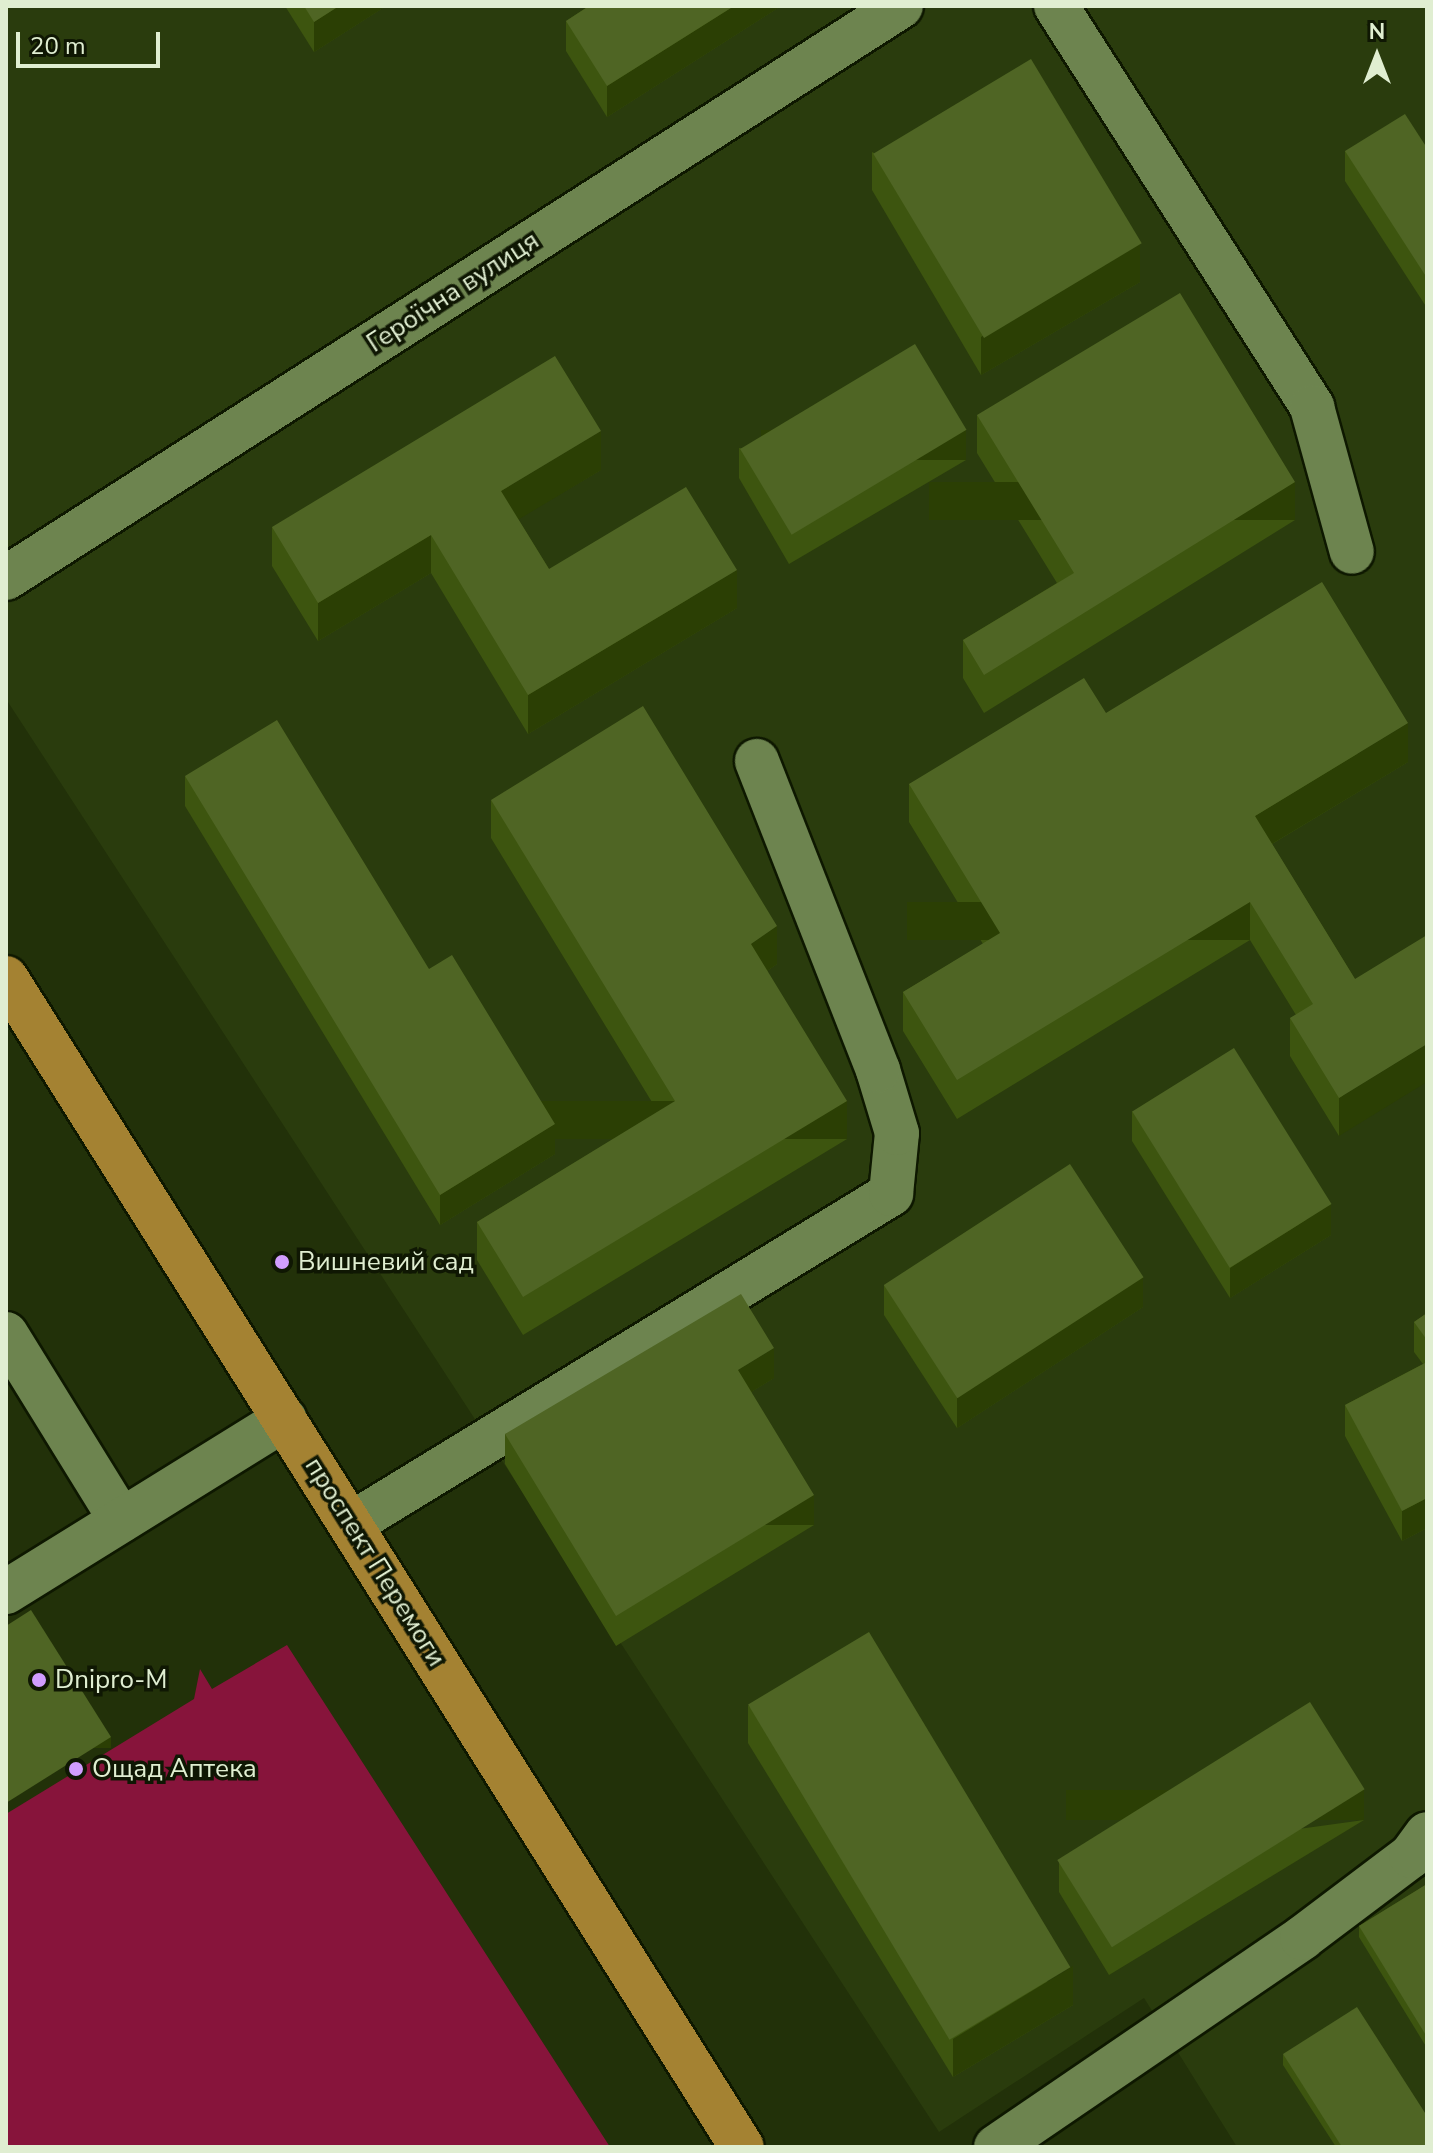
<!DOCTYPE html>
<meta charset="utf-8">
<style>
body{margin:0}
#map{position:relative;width:1433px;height:2153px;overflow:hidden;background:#223109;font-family:"Nunito Sans",sans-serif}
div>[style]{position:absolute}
.built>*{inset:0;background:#2a3c0d}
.green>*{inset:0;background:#87143b}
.roads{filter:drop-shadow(2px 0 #0e1800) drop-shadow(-2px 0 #0e1800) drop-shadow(0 2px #0e1800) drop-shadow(0 -2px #0e1800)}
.minor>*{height:44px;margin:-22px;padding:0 22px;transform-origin:22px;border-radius:22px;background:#6d844f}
.major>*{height:44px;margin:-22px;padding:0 22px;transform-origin:22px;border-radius:22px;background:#a48232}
.wall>*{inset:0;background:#3d550f}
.shaded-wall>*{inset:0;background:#2b3f04;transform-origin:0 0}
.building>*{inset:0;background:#4f6524;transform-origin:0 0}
.dots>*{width:22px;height:22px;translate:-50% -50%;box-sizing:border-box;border:4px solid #0f1703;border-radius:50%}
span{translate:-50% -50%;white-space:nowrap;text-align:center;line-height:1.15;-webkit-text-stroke:7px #0f1703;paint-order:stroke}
.street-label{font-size:26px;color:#e0eed1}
.poi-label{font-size:26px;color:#e0eed1}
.left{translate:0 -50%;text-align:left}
.frame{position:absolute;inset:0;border:8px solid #e0eed1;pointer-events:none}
.north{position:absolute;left:1337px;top:16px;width:80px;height:80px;-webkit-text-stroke:6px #0f1703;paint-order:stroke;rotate:0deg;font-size:22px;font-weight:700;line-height:32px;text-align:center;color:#e0eed1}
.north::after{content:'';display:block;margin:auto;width:28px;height:36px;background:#e0eed1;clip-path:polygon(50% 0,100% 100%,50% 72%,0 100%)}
.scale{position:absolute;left:16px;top:32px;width:144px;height:36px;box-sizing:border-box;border:4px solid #e0eed1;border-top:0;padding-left:10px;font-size:24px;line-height:28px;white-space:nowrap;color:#e0eed1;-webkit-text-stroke:6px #0f1703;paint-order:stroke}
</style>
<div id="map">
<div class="built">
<i style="clip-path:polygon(6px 6px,1427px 6px,1427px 2147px,1237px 2147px,1144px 1998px,939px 2132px,6px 699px)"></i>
</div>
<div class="green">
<i style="clip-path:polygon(287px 1645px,610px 2147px,6px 2147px,6px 1814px,194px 1699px,200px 1669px,212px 1689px)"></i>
</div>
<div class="roads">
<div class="minor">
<i style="left:1056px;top:6px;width:476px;rotate:57.4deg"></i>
<i style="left:1312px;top:407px;width:150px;rotate:74.6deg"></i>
<i style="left:6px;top:578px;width:1062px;rotate:-32.58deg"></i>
<i style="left:6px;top:1334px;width:219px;rotate:58.3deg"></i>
<i style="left:351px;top:1524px;width:633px;rotate:-31.43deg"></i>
<i style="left:891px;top:1194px;width:61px;rotate:-84.4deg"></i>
<i style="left:897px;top:1133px;width:66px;rotate:-106.8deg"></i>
<i style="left:878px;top:1070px;width:332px;rotate:-111.4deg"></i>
<i style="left:6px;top:1592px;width:328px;rotate:-31.8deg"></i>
<i style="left:996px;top:2147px;width:371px;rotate:-34.3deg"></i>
<i style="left:1302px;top:1938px;width:136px;rotate:-37deg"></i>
<i style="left:1411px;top:1856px;width:27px;rotate:-54deg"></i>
</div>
<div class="major">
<i style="left:6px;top:978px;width:1381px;rotate:57.81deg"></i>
</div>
</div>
<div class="wall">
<i style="clip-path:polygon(285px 6px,386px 6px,314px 52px)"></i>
<i style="clip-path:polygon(589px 6px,781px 6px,607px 117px,566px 51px,566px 21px)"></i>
<i style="clip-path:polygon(1427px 148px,1427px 308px,1345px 181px,1345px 151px)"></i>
<i style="clip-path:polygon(872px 152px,1140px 282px,981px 375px,872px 190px)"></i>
<i style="clip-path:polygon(977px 415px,1295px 520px,984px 713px,963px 678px,963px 640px,1057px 583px,977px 453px)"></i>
<i style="clip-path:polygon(739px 448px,966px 460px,789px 564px,739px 478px)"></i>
<i style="clip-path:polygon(601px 470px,518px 519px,549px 569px,737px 608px,528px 734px,431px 573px,318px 641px,272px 566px,272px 527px)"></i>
<i style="clip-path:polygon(1106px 713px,1408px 762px,1272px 844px,1355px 979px,1339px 1136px,1290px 1056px,1290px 1018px,1296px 1015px,1250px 940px,957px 1119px,903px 1031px,903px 992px,983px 944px,909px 822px,909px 784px)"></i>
<i style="clip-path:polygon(185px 776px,429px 969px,555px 1154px,440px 1225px,185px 806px)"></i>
<i style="clip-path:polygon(491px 800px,777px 964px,767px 971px,847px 1139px,523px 1335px,477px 1260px,477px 1222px,658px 1112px,491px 838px)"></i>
<i style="clip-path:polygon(1132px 1111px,1331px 1235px,1230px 1298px,1132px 1141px)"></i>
<i style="clip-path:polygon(884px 1285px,1143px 1307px,957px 1428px,884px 1315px)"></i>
<i style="clip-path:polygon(1427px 1313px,1427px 1528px,1402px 1541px,1345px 1436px,1345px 1405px,1423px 1364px,1414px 1352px,1414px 1322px)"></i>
<i style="clip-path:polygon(774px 1378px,751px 1392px,814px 1525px,616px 1646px,505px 1464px,505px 1434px)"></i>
<i style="clip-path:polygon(748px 1705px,1073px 2005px,953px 2077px,748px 1743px)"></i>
<i style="clip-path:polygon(1364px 1820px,1109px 1975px,1059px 1892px,1059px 1862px)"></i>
<i style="clip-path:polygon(1427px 1884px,1427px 2048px,1359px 1937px,1359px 1926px)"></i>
<i style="clip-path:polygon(1283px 2054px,1427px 2147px,1336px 2147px,1283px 2065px)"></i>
</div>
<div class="shaded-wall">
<i style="clip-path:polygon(339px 6px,386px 6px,314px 52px,314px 22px)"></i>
<i style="clip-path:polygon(734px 6px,781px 6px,607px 117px,607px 86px)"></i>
<i style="clip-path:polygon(1140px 244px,1140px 282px,981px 375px,981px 337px)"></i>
<i style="left:966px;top:430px;width:30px;height:205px;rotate:90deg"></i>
<i style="clip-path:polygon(601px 431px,601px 470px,501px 530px,501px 491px)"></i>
<i style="left:1295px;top:482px;width:38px;height:366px;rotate:90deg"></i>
<i style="clip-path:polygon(431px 535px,431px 573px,318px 641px,318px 603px)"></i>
<i style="clip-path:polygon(737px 570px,737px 608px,528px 734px,528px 695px)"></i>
<i style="clip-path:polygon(1408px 723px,1408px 762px,1255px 854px,1255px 816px)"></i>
<i style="left:1250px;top:902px;width:38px;height:343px;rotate:90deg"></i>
<i style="clip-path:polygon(777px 926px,777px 964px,751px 982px,751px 944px)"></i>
<i style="clip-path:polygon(1427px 1044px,1427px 1082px,1339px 1136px,1339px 1098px)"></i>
<i style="left:847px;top:1101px;width:38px;height:379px;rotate:90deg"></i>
<i style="clip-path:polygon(555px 1124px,555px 1154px,440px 1225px,440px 1195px)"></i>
<i style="clip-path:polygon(1331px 1204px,1331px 1235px,1230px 1298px,1230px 1268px)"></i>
<i style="clip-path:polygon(1143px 1277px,1143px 1307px,957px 1428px,957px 1397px)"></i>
<i style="clip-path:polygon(774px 1348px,774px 1378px,738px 1400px,738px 1370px)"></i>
<i style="left:814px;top:1495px;width:30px;height:232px;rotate:90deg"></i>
<i style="clip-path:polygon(1427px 1498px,1427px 1528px,1402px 1541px,1402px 1511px)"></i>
<i style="left:111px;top:1737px;width:11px;height:124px;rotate:90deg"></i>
<i style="left:1364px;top:1790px;width:30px;height:298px;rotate:90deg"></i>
<i style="clip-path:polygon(1073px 1966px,1073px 2005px,953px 2077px,953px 2039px)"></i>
</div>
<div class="building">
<i style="clip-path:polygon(304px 6px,339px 6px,314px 22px)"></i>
<i style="clip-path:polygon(589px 6px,734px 6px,607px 86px,566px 21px)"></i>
<i style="left:1031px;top:59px;width:215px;height:184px;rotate:59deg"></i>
<i style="clip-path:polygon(1405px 114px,1427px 148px,1427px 278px,1345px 151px)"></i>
<i style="clip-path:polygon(1180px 293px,1295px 482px,984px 675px,963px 640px,1074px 573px,977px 415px)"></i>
<i style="left:915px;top:344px;width:100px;height:204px;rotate:59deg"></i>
<i style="clip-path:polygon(555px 356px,601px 431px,501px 491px,549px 569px,686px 487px,737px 570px,528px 695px,431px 535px,318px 603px,272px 527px)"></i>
<i style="clip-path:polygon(1322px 582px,1408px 723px,1255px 816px,1355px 979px,1427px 935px,1427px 1044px,1339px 1098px,1290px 1018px,1313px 1004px,1250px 902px,957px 1080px,903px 992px,1000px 933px,909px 784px,1084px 678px,1106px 713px)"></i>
<i style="clip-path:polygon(643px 706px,777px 926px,751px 944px,847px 1101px,523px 1297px,477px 1222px,675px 1101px,491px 800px)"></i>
<i style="clip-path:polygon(277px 720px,429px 969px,452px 955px,555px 1124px,440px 1195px,185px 776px)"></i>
<i style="left:1234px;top:1048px;width:184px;height:120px;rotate:58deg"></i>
<i style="left:1070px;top:1164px;width:135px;height:222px;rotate:57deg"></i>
<i style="clip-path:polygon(741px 1294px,774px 1348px,738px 1370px,814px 1495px,616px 1616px,505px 1434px)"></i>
<i style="clip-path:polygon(1427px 1313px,1427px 1340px,1414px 1322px)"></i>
<i style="clip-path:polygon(1427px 1362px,1427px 1498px,1402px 1511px,1345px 1405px)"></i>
<i style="clip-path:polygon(31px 1610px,111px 1737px,6px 1803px,6px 1626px)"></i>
<i style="left:869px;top:1632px;width:391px;height:141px;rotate:59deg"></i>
<i style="left:1310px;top:1702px;width:103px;height:298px;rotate:58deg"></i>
<i style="clip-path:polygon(1427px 1884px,1427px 2037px,1359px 1926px)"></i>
<i style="clip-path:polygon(1357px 2007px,1427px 2116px,1427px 2147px,1342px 2147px,1283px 2054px)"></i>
</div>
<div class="dots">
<i style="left:282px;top:1262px;background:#d19dfe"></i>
<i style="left:39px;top:1680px;background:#d19dfe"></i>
<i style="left:76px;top:1769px;background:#d19dfe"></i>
</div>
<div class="street-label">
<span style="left:453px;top:292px;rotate:-33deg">Героїчна вулиця</span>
<span style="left:375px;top:1562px;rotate:58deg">проспект Перемоги</span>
</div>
<div class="poi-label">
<span class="left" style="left:298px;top:1262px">Вишневий сад</span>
<span class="left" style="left:55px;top:1680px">Dnipro-M</span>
<span class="left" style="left:92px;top:1769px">Ощад Аптека</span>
</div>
<div class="frame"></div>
<div class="north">N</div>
<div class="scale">20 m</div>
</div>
